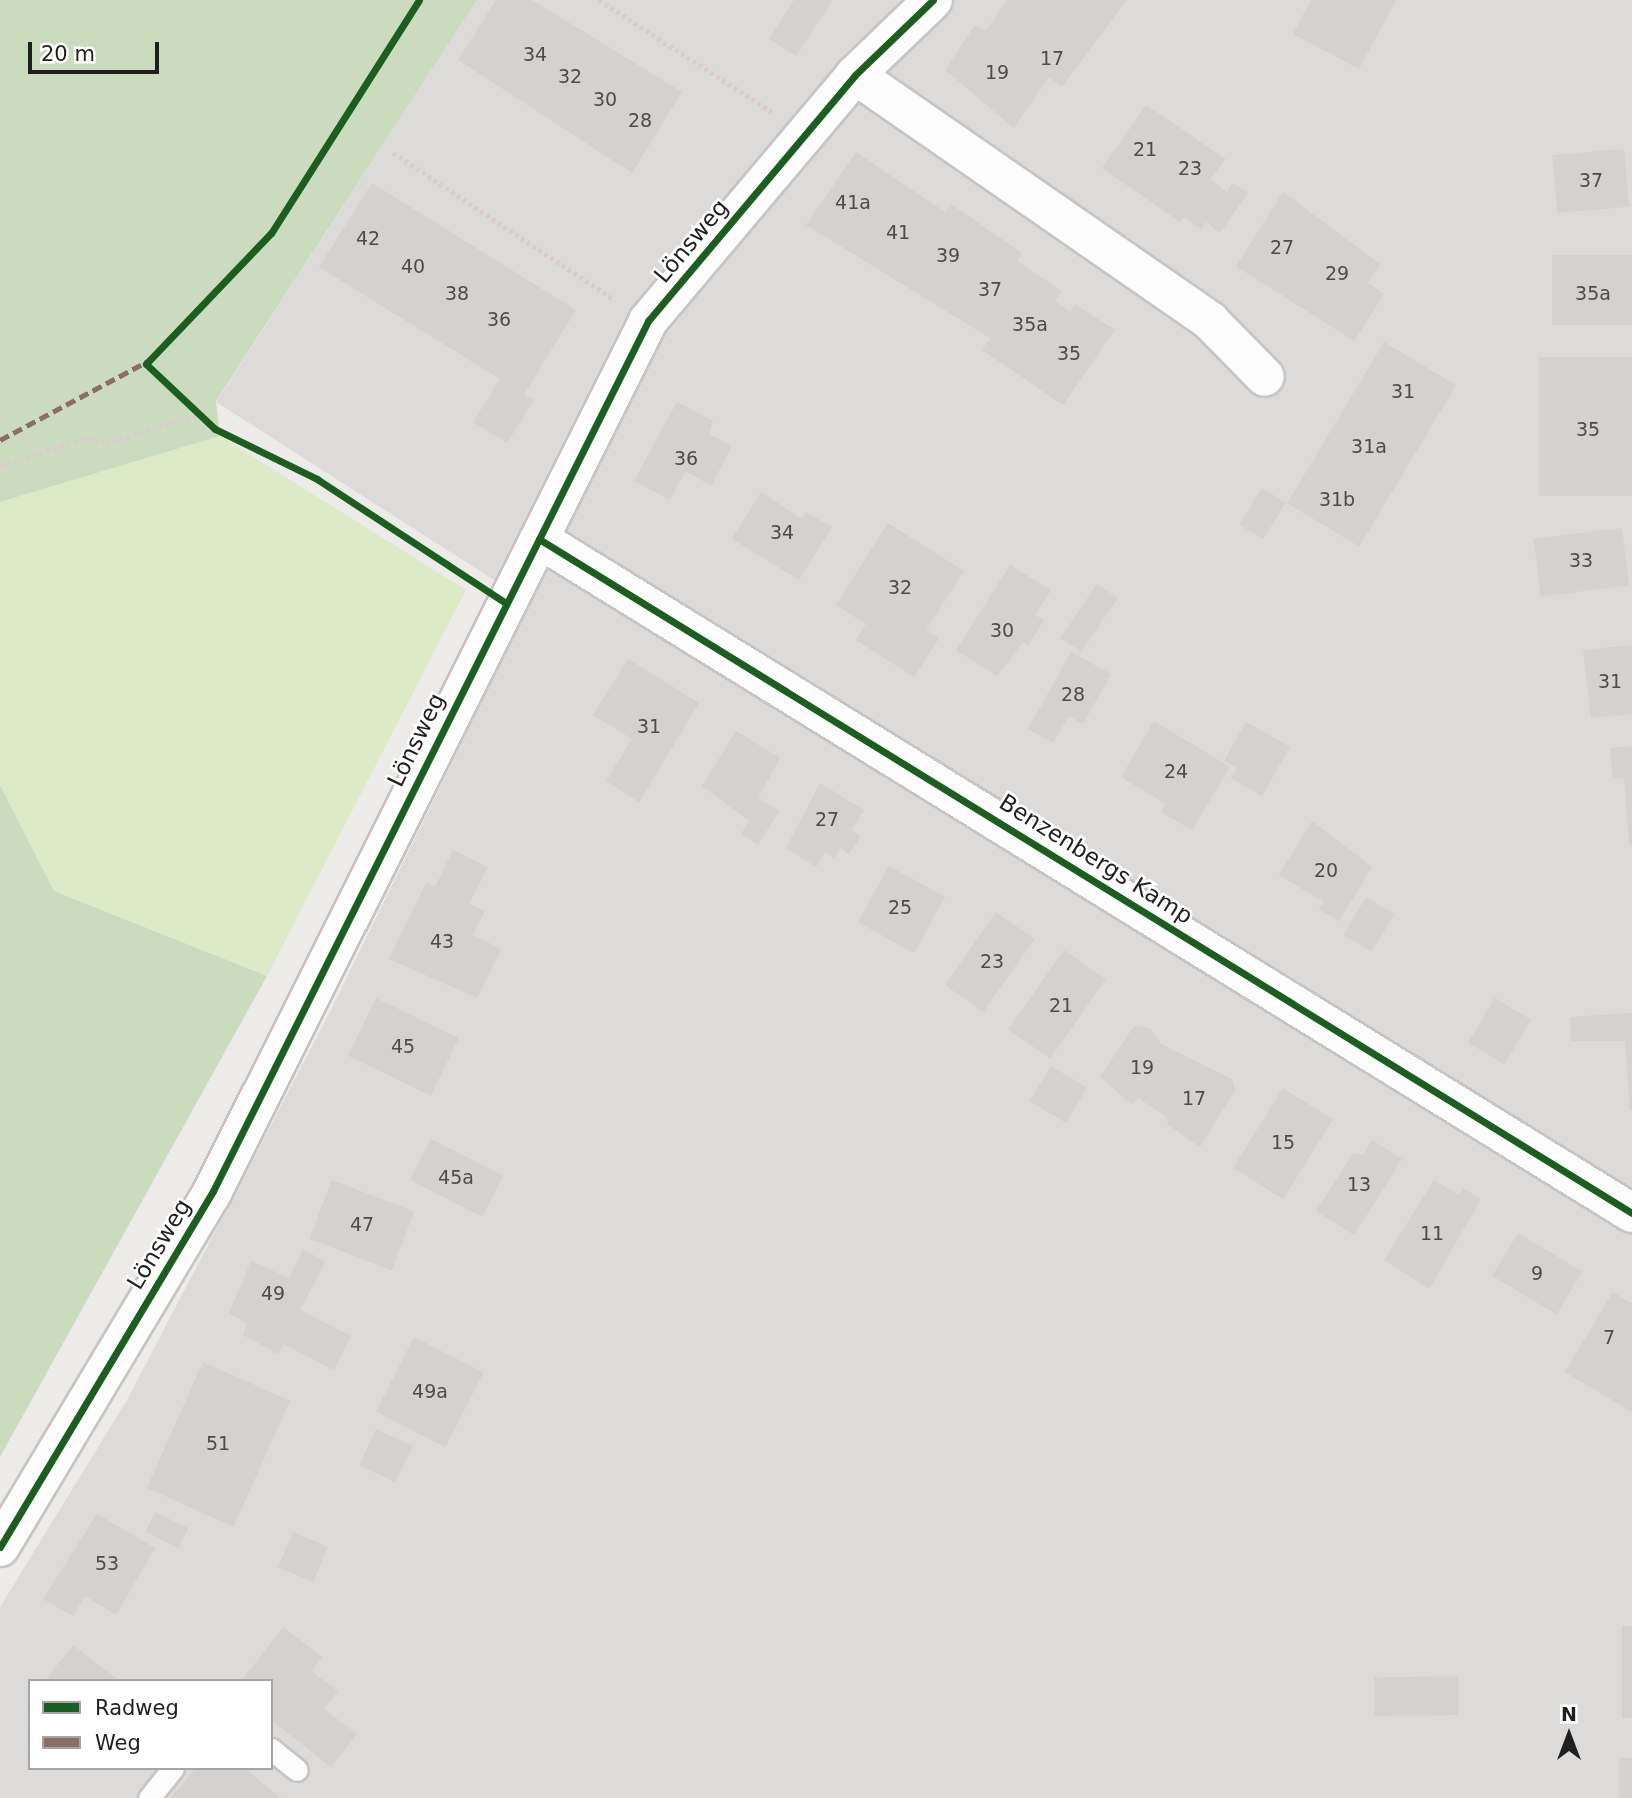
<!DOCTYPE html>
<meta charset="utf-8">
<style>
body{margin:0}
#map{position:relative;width:1632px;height:1798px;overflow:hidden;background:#edebe8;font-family:"DejaVu Sans",sans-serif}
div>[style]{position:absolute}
.residential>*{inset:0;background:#dcdbd9}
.grass>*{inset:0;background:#dceac7}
.forest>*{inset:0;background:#cadcbd}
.building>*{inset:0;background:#d4d1cf;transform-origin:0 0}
.path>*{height:4.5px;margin-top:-2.25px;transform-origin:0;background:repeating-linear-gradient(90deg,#dbcccb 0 3.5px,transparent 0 7px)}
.roads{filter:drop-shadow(2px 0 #c6c5c4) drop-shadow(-2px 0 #c6c5c4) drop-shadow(0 2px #c6c5c4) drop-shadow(0 -2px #c6c5c4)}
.lane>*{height:21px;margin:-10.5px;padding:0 10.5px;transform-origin:10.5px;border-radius:10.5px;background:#fcfcfc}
.street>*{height:38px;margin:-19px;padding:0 19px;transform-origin:19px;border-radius:19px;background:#fcfcfc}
.quiet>*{height:5px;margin-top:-2.5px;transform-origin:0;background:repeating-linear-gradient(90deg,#8d6e63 0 10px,transparent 0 15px)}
.cycleway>*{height:7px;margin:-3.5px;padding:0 3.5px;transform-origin:3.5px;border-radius:3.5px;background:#1b5e20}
span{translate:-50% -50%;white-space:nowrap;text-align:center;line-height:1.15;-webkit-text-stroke:5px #fff;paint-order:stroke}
.number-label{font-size:19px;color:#4c4c4b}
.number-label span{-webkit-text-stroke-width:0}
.street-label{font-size:23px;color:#1f1f1f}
.legend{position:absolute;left:28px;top:1679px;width:245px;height:91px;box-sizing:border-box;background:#fff;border:2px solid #a5a5a5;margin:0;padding:9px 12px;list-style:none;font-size:21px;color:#1f1f1f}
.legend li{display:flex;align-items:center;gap:14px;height:35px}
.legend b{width:35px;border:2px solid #a5a5a5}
.north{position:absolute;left:1534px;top:1700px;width:70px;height:70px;-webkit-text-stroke:5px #fff;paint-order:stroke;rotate:0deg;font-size:19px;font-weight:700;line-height:28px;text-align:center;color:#1f1f1f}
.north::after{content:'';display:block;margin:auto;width:24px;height:32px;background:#1f1f1f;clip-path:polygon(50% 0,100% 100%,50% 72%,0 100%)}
.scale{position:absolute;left:28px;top:42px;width:131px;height:32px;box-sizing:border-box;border:4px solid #1f1f1f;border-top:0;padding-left:9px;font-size:21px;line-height:24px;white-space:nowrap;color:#1f1f1f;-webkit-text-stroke:5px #fff;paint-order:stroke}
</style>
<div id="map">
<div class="residential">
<i style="clip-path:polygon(evenodd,477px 0,1632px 0,1632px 1798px,0 1798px,0 1607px,127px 1400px,331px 1010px,530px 603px,216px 402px,477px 0,30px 1681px,271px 1681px,271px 1768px,30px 1768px,30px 1681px)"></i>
</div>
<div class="grass">
<i style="clip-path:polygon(220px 436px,466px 590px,267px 976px,54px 891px,0 785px,0 502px)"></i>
</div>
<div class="forest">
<i style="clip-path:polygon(0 0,477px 0,216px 401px,220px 436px,0 502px)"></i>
<i style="clip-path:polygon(0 785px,54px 891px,267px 976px,0 1457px)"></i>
</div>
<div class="building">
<i style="clip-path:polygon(496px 0,532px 0,682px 92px,632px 173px,458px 60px)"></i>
<i style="clip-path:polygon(794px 0,833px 0,796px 56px,769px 39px)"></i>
<i style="clip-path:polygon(1007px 0,1127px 0,1062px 87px,1049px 77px,1014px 128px,945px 70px,975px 25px,986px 31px)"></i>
<i style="clip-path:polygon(1311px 0,1396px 0,1359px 69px,1293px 34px)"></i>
<i style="clip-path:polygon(1146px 105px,1226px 159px,1210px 179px,1227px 192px,1233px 183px,1248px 193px,1220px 233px,1206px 222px,1201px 229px,1184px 217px,1180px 222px,1102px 168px)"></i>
<i style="left:1624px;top:149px;width:58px;height:72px;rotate:85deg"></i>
<i style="clip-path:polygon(856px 152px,945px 212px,951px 204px,1022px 253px,1017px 261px,1062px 291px,1055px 301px,1070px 312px,1075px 304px,1115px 330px,1063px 405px,982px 350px,990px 338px,806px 225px)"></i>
<i style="clip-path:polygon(372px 183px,576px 310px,524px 394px,534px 400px,507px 443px,473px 422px,500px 379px,319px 267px)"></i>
<i style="clip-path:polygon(1283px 192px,1380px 264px,1368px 283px,1384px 294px,1354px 341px,1236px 266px)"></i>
<i style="left:1632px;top:255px;width:70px;height:80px;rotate:90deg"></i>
<i style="left:1384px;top:342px;width:84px;height:188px;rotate:31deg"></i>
<i style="left:1632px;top:357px;width:139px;height:93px;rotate:90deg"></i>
<i style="clip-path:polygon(677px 402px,713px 421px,709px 434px,732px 446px,711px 486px,686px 471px,670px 500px,634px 481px)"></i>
<i style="left:1262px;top:488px;width:28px;height:43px;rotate:32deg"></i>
<i style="clip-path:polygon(761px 492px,802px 519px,806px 512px,832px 527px,799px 580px,732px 539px)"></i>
<i style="clip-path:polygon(888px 523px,964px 571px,926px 630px,939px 638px,914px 677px,856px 640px,866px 624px,836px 605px)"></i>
<i style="left:1622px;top:528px;width:58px;height:89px;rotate:83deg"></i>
<i style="clip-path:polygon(1010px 565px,1051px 590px,1035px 615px,1044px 620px,1028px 646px,1023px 642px,997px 676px,956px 650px)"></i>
<i style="left:1097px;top:584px;width:25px;height:65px;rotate:34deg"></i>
<i style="clip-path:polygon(1632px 645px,1632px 714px,1591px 718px,1583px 650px)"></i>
<i style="clip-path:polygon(1071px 652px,1111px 674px,1083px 724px,1069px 716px,1053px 743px,1028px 729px)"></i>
<i style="clip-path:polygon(628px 659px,699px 703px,639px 802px,606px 781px,632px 739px,593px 715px)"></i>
<i style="clip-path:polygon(1154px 721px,1230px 767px,1192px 830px,1161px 812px,1166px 804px,1121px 777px)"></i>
<i style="clip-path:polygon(1246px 722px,1290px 747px,1262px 796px,1231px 778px,1237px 768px,1224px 761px)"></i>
<i style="clip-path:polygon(736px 731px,780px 758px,758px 798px,779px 811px,758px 845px,741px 834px,749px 821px,702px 786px)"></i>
<i style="clip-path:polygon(1632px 746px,1632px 844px,1629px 844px,1624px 778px,1613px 779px,1610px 748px)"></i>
<i style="clip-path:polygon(820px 783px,864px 810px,851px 830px,861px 836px,849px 854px,840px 848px,834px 858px,825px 852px,816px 867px,786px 848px)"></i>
<i style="clip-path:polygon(1312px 821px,1372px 867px,1339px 921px,1319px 909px,1324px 902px,1279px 875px)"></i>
<i style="clip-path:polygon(453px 850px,488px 867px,469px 904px,485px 911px,473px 935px,501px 949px,477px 998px,389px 959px,426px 883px,435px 887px)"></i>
<i style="left:889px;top:866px;width:64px;height:64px;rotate:29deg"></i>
<i style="left:1366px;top:897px;width:33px;height:44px;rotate:31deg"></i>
<i style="left:996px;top:912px;width:47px;height:89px;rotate:35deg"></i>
<i style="left:1064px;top:950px;width:51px;height:97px;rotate:35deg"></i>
<i style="left:376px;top:998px;width:92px;height:64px;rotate:26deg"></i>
<i style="left:1495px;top:998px;width:42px;height:52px;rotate:31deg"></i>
<i style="clip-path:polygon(1632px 1013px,1632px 1110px,1630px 1110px,1625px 1041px,1571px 1041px,1570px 1017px)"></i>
<i style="clip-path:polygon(1134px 1026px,1150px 1028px,1161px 1044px,1232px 1079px,1235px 1090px,1200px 1147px,1168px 1125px,1167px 1117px,1138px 1098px,1133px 1105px,1100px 1077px)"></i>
<i style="left:1051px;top:1066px;width:42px;height:41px;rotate:31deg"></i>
<i style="left:1283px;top:1088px;width:59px;height:94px;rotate:32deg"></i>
<i style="left:431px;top:1139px;width:81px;height:46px;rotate:27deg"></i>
<i style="clip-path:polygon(1372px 1140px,1402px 1159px,1354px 1235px,1316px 1211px,1353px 1153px,1363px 1155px)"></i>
<i style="left:332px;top:1180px;width:88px;height:63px;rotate:21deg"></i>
<i style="clip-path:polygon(1434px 1180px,1459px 1195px,1463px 1188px,1481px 1199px,1429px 1289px,1384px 1260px)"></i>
<i style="left:1518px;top:1233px;width:75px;height:50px;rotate:31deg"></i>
<i style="clip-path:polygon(303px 1249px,325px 1262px,300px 1310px,351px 1336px,334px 1370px,283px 1344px,278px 1354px,243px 1335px,247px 1324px,229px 1313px,251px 1261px,289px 1278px)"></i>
<i style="clip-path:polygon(1613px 1292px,1632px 1304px,1632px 1412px,1565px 1372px)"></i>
<i style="left:414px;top:1337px;width:78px;height:84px;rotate:27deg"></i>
<i style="left:203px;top:1362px;width:95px;height:138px;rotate:24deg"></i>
<i style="left:376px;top:1429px;width:40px;height:40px;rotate:25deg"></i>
<i style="left:155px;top:1512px;width:37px;height:22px;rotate:26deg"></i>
<i style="clip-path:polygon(97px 1514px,155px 1548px,116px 1615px,85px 1596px,73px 1616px,43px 1599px)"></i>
<i style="left:293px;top:1532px;width:38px;height:38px;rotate:23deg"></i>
<i style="left:1622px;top:1626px;width:10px;height:92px"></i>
<i style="clip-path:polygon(283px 1627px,322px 1657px,311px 1671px,338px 1691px,324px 1709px,357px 1734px,331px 1767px,271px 1720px,271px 1681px,241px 1681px)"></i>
<i style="clip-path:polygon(73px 1645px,120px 1681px,45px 1681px)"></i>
<i style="left:1458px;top:1676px;width:39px;height:84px;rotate:89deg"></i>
<i style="left:1619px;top:1758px;width:13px;height:40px"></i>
<i style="clip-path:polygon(196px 1768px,244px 1768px,281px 1798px,171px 1798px)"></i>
</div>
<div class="path">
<i style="left:599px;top:0;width:206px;rotate:32.9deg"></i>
<i style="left:393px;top:153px;width:265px;rotate:33.5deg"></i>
<i style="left:0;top:466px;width:93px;rotate:-18.2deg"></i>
<i style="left:88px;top:437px;width:19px;rotate:18deg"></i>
<i style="left:106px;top:443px;width:94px;rotate:-16.7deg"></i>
</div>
<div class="roads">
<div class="lane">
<i style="left:271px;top:1749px;width:33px;rotate:39deg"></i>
<i style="left:149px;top:1798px;width:38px;rotate:-51deg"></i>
</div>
<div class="street">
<i style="left:855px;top:75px;width:432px;rotate:34.7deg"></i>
<i style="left:1210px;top:321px;width:78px;rotate:45.5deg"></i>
<i style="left:539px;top:539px;width:1284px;rotate:31.66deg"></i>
<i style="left:0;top:1547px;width:415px;rotate:-59.1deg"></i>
<i style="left:213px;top:1191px;width:973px;rotate:-63.43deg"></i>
<i style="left:648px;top:321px;width:322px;rotate:-49.9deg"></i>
<i style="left:855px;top:75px;width:108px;rotate:-43.9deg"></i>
</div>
</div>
<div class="quiet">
<i style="left:0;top:440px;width:170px;rotate:-28.1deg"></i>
</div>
<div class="cycleway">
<i style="left:419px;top:0;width:276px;rotate:122.4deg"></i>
<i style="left:271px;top:233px;width:181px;rotate:133.7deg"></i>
<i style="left:146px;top:364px;width:95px;rotate:43.3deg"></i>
<i style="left:215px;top:429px;width:114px;rotate:26.1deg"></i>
<i style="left:317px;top:479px;width:226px;rotate:33.3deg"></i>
<i style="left:539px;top:539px;width:1284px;rotate:31.66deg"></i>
<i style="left:0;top:1547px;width:415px;rotate:-59.1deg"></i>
<i style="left:213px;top:1191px;width:973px;rotate:-63.43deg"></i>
<i style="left:648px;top:321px;width:322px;rotate:-49.9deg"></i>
<i style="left:855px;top:75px;width:108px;rotate:-43.9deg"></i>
</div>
<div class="number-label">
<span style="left:535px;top:55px">34</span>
<span style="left:1052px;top:59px">17</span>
<span style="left:997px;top:73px">19</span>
<span style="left:570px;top:77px">32</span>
<span style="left:605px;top:100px">30</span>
<span style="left:640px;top:121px">28</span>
<span style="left:1145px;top:150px">21</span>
<span style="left:1190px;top:169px">23</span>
<span style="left:1591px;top:181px">37</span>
<span style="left:853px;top:203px">41a</span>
<span style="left:898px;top:233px">41</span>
<span style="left:368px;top:239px">42</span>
<span style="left:1282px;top:248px">27</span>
<span style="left:948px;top:256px">39</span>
<span style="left:413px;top:267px">40</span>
<span style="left:1337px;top:274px">29</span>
<span style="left:990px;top:290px">37</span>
<span style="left:457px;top:294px">38</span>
<span style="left:1593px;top:294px">35a</span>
<span style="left:499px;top:320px">36</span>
<span style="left:1030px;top:325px">35a</span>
<span style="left:1069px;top:354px">35</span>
<span style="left:1403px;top:392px">31</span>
<span style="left:1588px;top:430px">35</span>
<span style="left:1369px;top:447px">31a</span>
<span style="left:686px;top:459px">36</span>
<span style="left:1337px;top:500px">31b</span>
<span style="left:782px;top:533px">34</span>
<span style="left:1581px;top:561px">33</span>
<span style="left:900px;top:588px">32</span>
<span style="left:1002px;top:631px">30</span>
<span style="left:1610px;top:682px">31</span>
<span style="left:1073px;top:695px">28</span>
<span style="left:649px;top:727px">31</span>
<span style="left:1176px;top:772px">24</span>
<span style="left:827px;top:820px">27</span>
<span style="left:1326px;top:871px">20</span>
<span style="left:900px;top:908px">25</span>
<span style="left:442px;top:942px">43</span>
<span style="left:992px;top:962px">23</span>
<span style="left:1061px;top:1006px">21</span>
<span style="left:403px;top:1047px">45</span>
<span style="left:1142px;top:1068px">19</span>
<span style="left:1194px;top:1099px">17</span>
<span style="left:1283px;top:1143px">15</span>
<span style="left:456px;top:1178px">45a</span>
<span style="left:1359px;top:1185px">13</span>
<span style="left:362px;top:1225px">47</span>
<span style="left:1432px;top:1234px">11</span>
<span style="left:1537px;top:1274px">9</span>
<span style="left:273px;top:1294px">49</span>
<span style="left:1609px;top:1338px">7</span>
<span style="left:430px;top:1392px">49a</span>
<span style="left:218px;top:1444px">51</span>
<span style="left:107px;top:1564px">53</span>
</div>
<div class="street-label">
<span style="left:691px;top:241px;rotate:-50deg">Lönsweg</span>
<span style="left:416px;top:740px;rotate:-64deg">Lönsweg</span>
<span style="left:1096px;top:859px;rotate:32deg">Benzenbergs Kamp</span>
<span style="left:159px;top:1244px;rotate:-59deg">Lönsweg</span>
</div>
<ul class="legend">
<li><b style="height:9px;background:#1b5e20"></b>Radweg</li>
<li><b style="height:9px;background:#8d6e63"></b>Weg</li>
</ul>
<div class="north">N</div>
<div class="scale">20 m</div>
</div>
